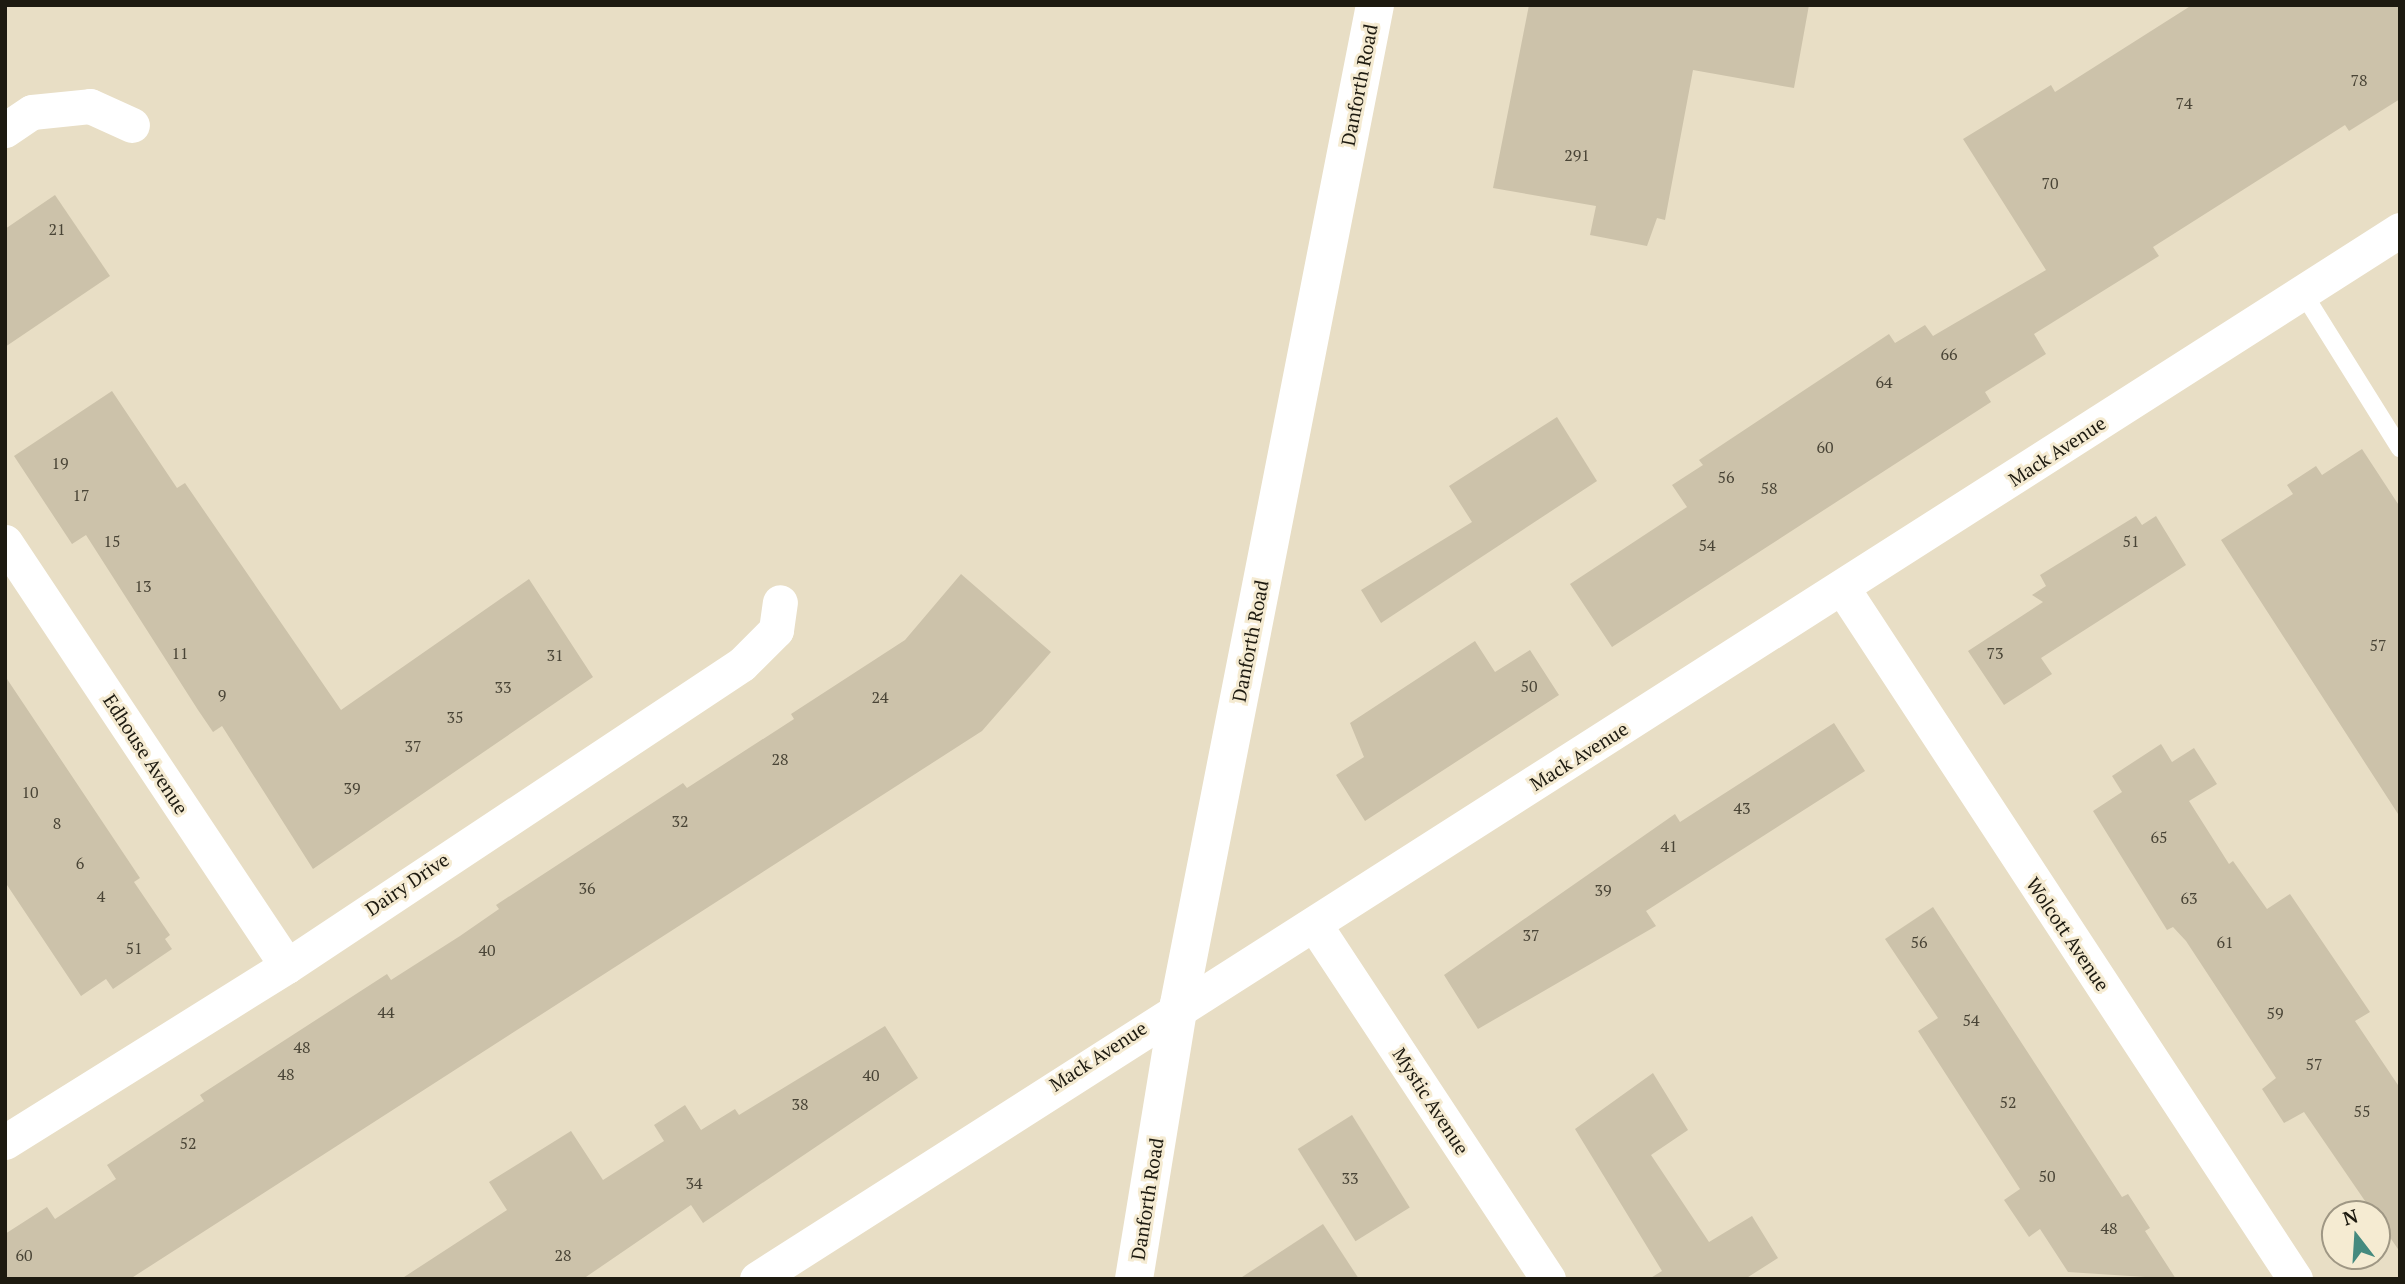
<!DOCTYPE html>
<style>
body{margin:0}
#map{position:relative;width:2405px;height:1284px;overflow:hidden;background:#e8dec5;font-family:"PT Serif",serif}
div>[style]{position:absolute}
.building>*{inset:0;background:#ccc2aa;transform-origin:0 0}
.lane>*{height:18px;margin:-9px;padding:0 9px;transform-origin:9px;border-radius:9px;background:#fff}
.street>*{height:35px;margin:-17.5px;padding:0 17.5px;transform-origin:17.5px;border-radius:17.5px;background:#fff}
.secondary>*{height:38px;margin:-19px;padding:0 19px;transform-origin:19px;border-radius:19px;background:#fff}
span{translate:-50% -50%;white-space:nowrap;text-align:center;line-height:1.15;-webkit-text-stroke:6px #f5ebd2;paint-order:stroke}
.number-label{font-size:16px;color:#494436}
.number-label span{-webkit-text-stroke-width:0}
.street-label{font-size:19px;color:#1d1a10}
.frame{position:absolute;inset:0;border:7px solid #1d1a10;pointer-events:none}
.north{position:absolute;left:2321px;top:1200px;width:70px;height:70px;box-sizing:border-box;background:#f5ebd2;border:2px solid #9f9784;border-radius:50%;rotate:343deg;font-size:19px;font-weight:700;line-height:28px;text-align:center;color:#1d1a10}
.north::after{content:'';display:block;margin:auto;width:24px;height:32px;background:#458a7f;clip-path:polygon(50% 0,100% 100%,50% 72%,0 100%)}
</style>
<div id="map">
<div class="building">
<i style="clip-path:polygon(1529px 5px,1809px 5px,1794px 88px,1693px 70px,1665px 220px,1657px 218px,1647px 246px,1590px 235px,1596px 206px,1493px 188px)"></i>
<i style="clip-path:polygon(2192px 5px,2400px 5px,2400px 99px,2349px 131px,2345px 125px,2153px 247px,2159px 256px,2034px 334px,2046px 354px,1985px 392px,1991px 402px,1612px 647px,1570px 584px,1687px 507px,1672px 485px,1703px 465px,1699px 460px,1889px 334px,1895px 343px,1925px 325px,1933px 336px,2046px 270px,1963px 139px,2051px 85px,2055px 92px)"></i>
<i style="clip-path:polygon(55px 195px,110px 276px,5px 347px,5px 229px)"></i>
<i style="clip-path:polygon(112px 391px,177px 488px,185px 483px,341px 710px,529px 579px,593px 677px,313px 869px,222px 726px,213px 732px,198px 710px,86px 535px,72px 544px,14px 456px)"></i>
<i style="clip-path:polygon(1557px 417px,1597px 481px,1381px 623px,1361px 590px,1472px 522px,1449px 486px)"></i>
<i style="clip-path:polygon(2362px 449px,2400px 507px,2400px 817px,2221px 540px,2293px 494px,2287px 485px,2316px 466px,2322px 475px)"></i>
<i style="clip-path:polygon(2136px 516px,2142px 525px,2156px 516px,2186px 565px,2041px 658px,2052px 674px,2004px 705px,1968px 651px,2043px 602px,2032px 595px,2046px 586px,2040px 575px)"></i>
<i style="clip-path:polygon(961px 574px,1051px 652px,982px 731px,130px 1279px,5px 1279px,5px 1234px,47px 1207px,55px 1219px,116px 1179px,107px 1165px,204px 1101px,200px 1095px,387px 974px,391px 980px,460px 936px,499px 909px,496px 905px,683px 783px,687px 788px,794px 719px,791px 714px,905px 640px)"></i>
<i style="clip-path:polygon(1475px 641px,1495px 672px,1530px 650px,1559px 695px,1365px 821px,1336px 775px,1364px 757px,1350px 723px)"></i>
<i style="clip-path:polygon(5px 676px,140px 878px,134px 882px,170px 935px,165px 939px,172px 949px,113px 989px,106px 979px,81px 996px,5px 882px)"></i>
<i style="clip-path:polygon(1834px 723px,1865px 771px,1646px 911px,1656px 926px,1478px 1029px,1444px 975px,1675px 814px,1680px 822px)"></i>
<i style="clip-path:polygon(2161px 744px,2172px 762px,2194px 748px,2217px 784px,2189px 801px,2229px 864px,2233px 861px,2267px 909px,2290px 894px,2370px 1012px,2355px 1021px,2400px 1088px,2400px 1252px,2304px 1112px,2284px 1123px,2262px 1089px,2276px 1078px,2186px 941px,2173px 927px,2167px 930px,2093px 811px,2122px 792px,2112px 776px)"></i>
<i style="clip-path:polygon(1933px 907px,2122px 1197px,2128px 1194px,2150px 1228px,2145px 1231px,2176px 1279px,2068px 1272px,2040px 1229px,2029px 1237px,2004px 1200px,2020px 1189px,1918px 1031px,1938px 1018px,1885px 939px)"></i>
<i style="clip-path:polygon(885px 1026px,918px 1078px,703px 1223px,691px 1205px,583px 1279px,401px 1279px,507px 1210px,489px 1182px,571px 1131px,603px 1180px,664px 1141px,654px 1125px,685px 1105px,701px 1130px,735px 1109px,739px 1115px)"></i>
<i style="clip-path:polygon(1653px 1073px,1688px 1130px,1651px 1155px,1709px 1242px,1752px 1216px,1778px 1258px,1745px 1279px,1649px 1279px,1662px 1271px,1575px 1129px)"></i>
<i style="left:1352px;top:1115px;width:109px;height:64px;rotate:58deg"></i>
<i style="clip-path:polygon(1323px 1224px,1359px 1279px,1239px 1279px)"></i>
</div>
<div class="lane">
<i style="left:2303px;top:293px;width:183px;rotate:58deg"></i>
</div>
<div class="street">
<i style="left:5px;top:130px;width:32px;rotate:-34deg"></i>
<i style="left:32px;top:112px;width:58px;rotate:-5.9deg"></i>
<i style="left:90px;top:106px;width:46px;rotate:24.3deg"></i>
<i style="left:5px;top:542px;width:509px;rotate:56.37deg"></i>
<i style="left:1843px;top:589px;width:825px;rotate:56.77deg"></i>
<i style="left:1314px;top:924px;width:425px;rotate:56.6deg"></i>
<i style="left:5px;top:1142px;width:332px;rotate:-32deg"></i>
<i style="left:287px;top:966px;width:546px;rotate:-33.57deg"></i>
<i style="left:742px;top:664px;width:48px;rotate:-45deg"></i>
<i style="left:776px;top:630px;width:28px;rotate:-82deg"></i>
<i style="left:757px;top:1279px;width:1949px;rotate:-32.56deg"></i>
</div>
<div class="secondary">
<i style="left:1134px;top:1279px;width:279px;rotate:-80.7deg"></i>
<i style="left:1179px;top:1004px;width:1018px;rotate:-78.9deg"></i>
</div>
<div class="number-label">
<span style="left:2359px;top:80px">78</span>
<span style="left:2184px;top:103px">74</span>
<span style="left:1577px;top:155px">291</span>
<span style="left:2050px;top:183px">70</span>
<span style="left:57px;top:229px">21</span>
<span style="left:1949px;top:354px">66</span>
<span style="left:1884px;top:382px">64</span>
<span style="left:1825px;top:447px">60</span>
<span style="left:60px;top:463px">19</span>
<span style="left:1726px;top:477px">56</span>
<span style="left:1769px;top:488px">58</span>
<span style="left:81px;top:495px">17</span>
<span style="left:112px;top:541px">15</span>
<span style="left:2131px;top:541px">51</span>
<span style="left:1707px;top:545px">54</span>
<span style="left:143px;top:586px">13</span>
<span style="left:2378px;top:645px">57</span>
<span style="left:180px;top:653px">11</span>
<span style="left:1995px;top:653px">73</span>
<span style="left:555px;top:655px">31</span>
<span style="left:1529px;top:686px">50</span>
<span style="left:503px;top:687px">33</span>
<span style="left:222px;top:695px">9</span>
<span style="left:880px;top:697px">24</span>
<span style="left:455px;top:717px">35</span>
<span style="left:413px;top:746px">37</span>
<span style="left:780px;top:759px">28</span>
<span style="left:352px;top:788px">39</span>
<span style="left:30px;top:792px">10</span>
<span style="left:1742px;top:808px">43</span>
<span style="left:680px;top:821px">32</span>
<span style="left:57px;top:823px">8</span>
<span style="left:2159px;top:837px">65</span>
<span style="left:1669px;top:846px">41</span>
<span style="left:80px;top:863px">6</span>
<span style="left:587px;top:888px">36</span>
<span style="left:1603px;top:890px">39</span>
<span style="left:101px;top:896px">4</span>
<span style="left:2189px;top:898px">63</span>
<span style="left:1531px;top:935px">37</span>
<span style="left:1919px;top:942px">56</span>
<span style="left:2225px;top:942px">61</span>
<span style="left:134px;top:948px">51</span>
<span style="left:487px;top:950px">40</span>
<span style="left:386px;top:1012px">44</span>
<span style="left:2275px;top:1013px">59</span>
<span style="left:1971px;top:1020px">54</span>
<span style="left:302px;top:1047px">48</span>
<span style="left:2314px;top:1064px">57</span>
<span style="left:286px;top:1074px">48</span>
<span style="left:871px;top:1075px">40</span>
<span style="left:2008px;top:1102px">52</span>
<span style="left:800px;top:1104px">38</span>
<span style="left:2362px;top:1111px">55</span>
<span style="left:188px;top:1143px">52</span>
<span style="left:2047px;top:1176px">50</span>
<span style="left:1350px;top:1178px">33</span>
<span style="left:694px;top:1183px">34</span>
<span style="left:2109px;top:1228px">48</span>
<span style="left:24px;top:1255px">60</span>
<span style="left:563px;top:1255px">28</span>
</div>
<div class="street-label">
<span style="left:1359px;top:85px;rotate:-79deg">Danforth Road</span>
<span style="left:2057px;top:451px;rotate:-33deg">Mack Avenue</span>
<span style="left:1250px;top:641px;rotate:-79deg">Danforth Road</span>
<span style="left:146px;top:754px;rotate:57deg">Edhouse Avenue</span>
<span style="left:1579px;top:756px;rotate:-32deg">Mack Avenue</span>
<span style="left:407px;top:884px;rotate:-34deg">Dairy Drive</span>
<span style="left:2068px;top:934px;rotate:56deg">Wolcott Avenue</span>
<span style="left:1098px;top:1056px;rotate:-33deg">Mack Avenue</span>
<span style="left:1431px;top:1101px;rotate:57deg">Mystic Avenue</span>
<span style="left:1147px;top:1199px;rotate:-81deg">Danforth Road</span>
</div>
<div class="frame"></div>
<div class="north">N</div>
</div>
